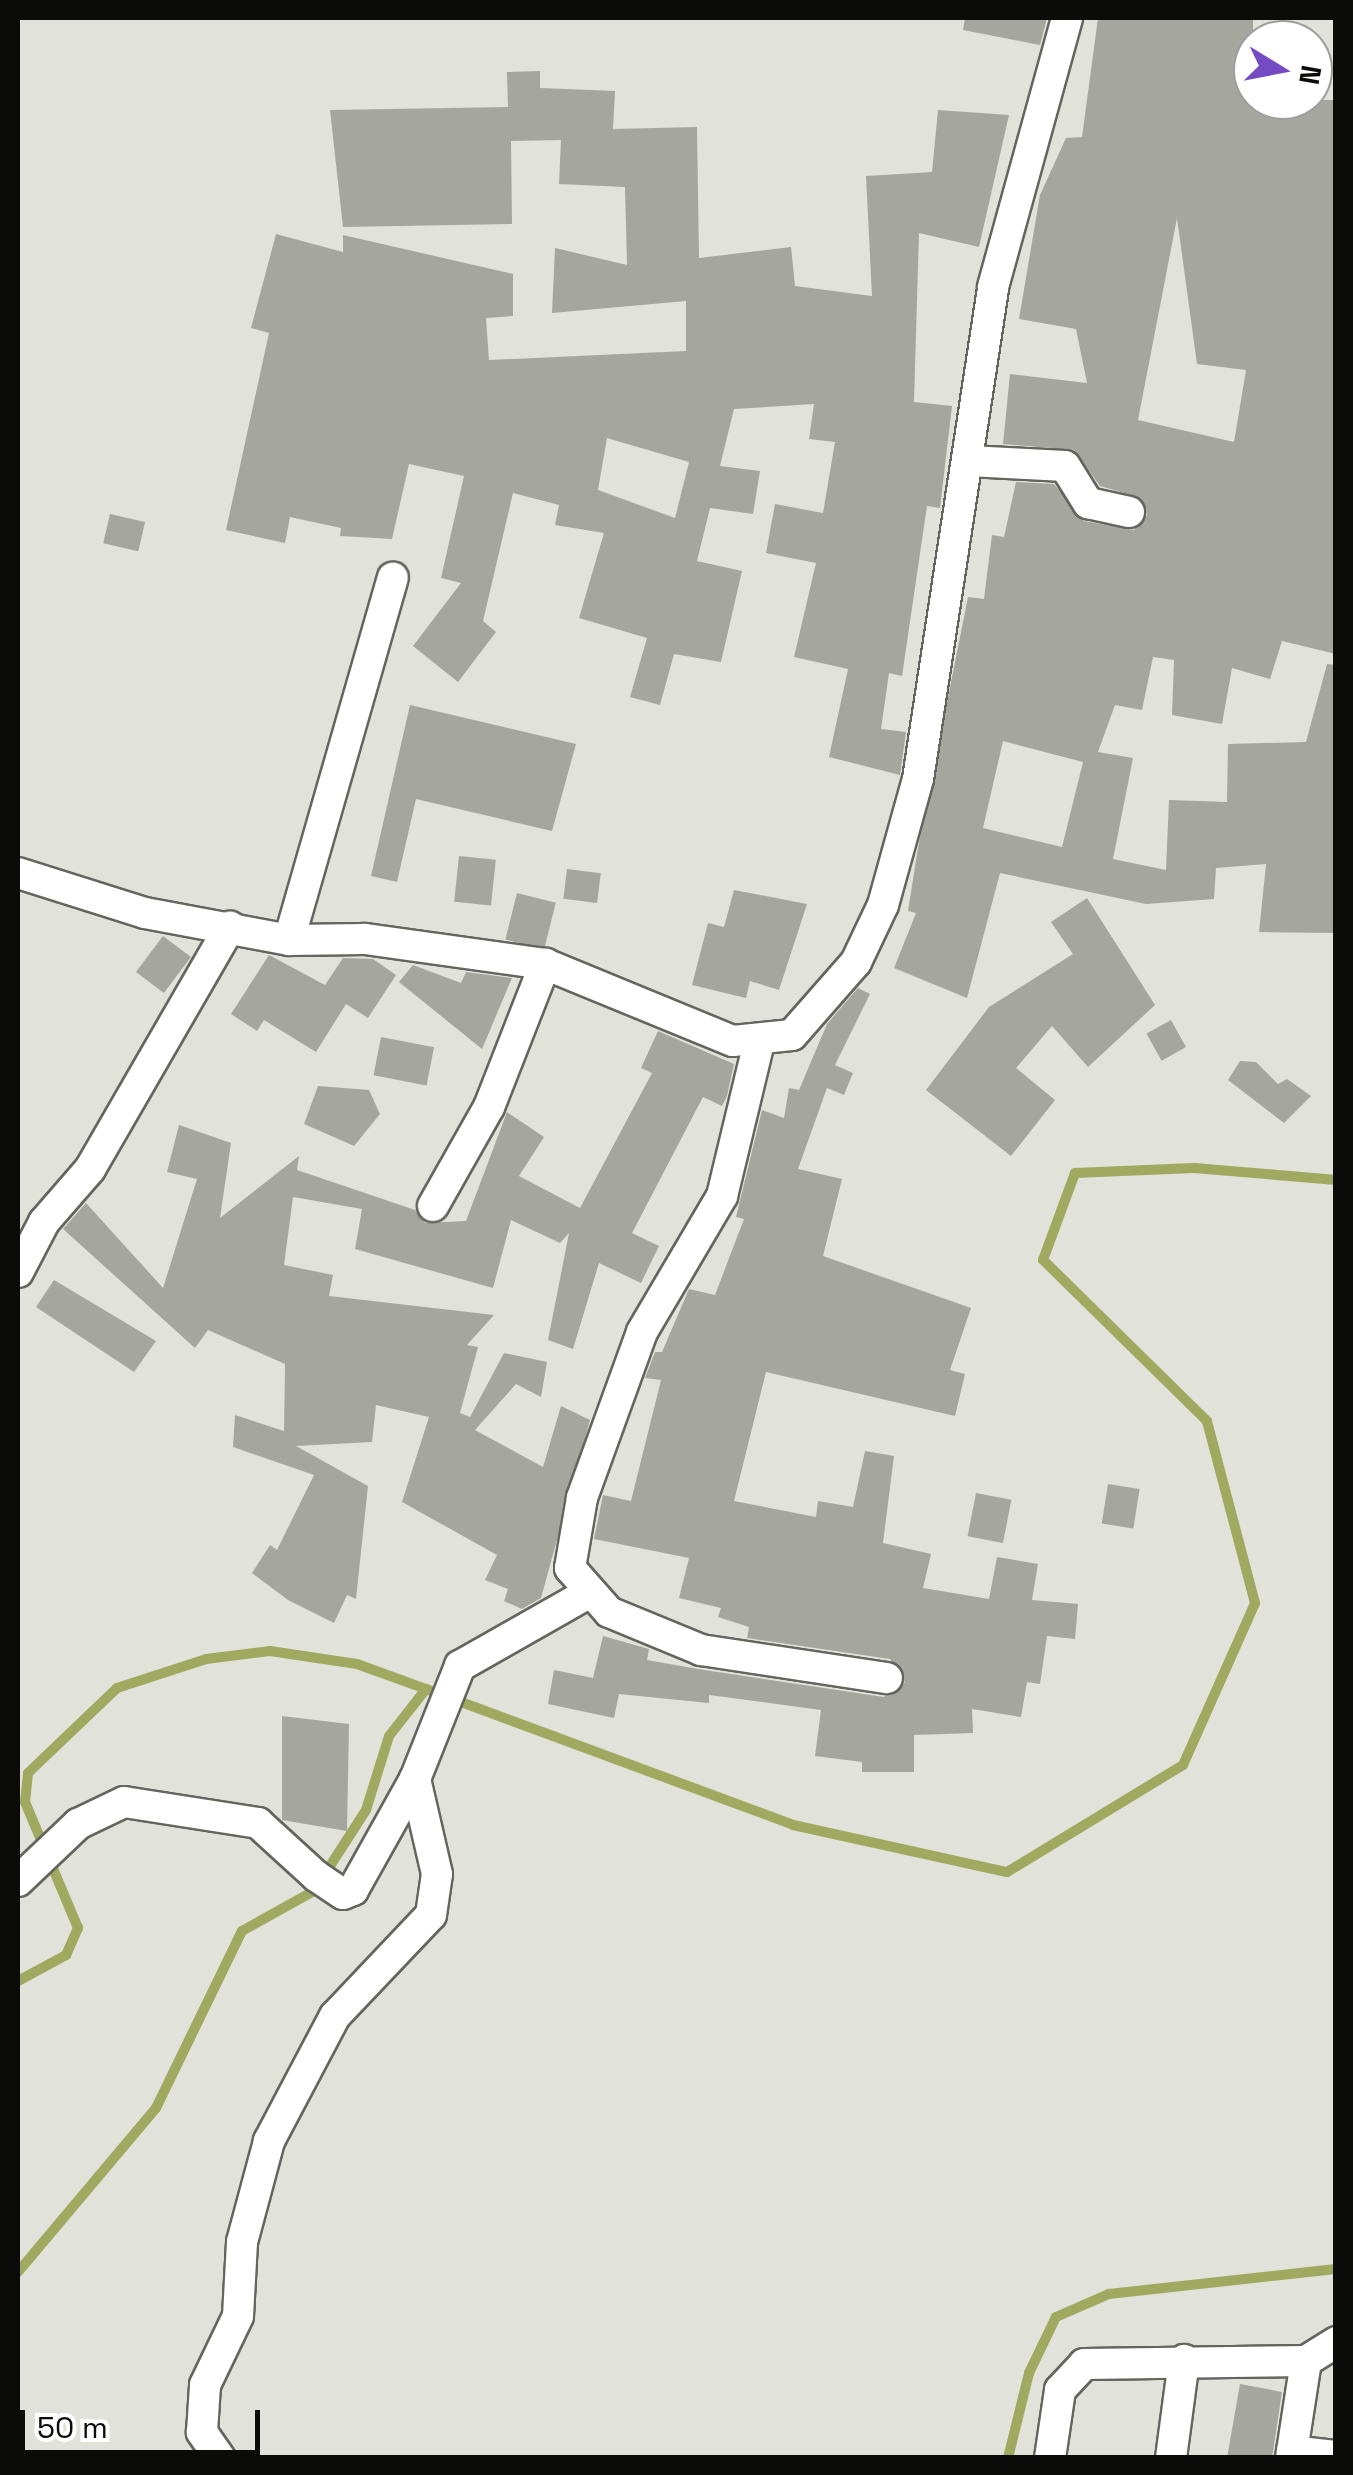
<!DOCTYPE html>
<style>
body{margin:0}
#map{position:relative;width:1353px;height:2475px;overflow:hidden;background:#e1e2d9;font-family:"Space Grotesk",sans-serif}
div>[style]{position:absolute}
.stream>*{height:10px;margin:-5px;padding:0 5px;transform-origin:5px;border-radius:5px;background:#9faa60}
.building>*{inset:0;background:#a5a79f;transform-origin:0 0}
.roads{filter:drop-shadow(2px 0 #64665e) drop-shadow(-2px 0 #64665e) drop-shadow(0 2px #64665e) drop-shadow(0 -2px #64665e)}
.minor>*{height:30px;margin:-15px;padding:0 15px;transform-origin:15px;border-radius:15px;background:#fff}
span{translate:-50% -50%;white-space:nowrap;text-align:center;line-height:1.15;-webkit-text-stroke:8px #fff;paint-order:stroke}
.frame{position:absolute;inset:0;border:20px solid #0b0c09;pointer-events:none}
.north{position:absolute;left:1233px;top:20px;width:100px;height:100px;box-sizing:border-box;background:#fff;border:2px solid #9d9e9d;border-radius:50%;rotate:100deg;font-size:28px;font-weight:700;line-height:40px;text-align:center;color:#0b0c09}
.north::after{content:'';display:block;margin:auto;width:35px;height:45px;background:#754bc3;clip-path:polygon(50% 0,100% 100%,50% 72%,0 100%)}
.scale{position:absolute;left:20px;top:2410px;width:240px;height:45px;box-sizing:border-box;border:5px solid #0b0c09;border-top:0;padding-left:12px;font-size:30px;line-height:35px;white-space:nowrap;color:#0b0c09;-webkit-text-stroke:8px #fff;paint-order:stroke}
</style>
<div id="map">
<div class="stream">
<i style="left:18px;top:1981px;width:55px;rotate:-28.4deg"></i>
<i style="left:66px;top:1955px;width:30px;rotate:-66deg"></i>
<i style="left:78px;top:1928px;width:137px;rotate:-112.8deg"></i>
<i style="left:25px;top:1802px;width:29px;rotate:-84deg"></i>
<i style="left:28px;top:1773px;width:123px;rotate:-43.7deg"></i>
<i style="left:117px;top:1688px;width:94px;rotate:-18deg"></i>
<i style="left:206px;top:1659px;width:64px;rotate:-7.1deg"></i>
<i style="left:270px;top:1651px;width:88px;rotate:8.5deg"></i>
<i style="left:357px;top:1664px;width:73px;rotate:19.9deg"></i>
<i style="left:18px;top:2272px;width:214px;rotate:-49.9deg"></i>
<i style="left:156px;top:2108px;width:197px;rotate:-64.1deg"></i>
<i style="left:242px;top:1931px;width:82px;rotate:-29.1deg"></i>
<i style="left:314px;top:1891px;width:96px;rotate:-57.3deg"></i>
<i style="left:366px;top:1810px;width:77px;rotate:-72.7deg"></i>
<i style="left:389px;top:1736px;width:60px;rotate:-51.8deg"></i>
<i style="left:426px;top:1689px;width:391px;rotate:20.3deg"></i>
<i style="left:793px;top:1825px;width:219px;rotate:12.4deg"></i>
<i style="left:1007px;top:1872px;width:206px;rotate:-31.3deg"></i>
<i style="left:1183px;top:1765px;width:177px;rotate:-66deg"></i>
<i style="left:1255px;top:1603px;width:188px;rotate:-104.8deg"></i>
<i style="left:1207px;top:1421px;width:230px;rotate:-135.5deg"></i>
<i style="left:1043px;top:1260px;width:93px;rotate:-69.8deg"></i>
<i style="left:1075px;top:1173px;width:119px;rotate:-2.4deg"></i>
<i style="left:1194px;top:1168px;width:143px;rotate:4.8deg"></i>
<i style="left:1008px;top:2458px;width:88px;rotate:-76.1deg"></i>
<i style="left:1029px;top:2373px;width:62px;rotate:-64.3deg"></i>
<i style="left:1056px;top:2317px;width:58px;rotate:-23.5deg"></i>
<i style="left:1109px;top:2294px;width:228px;rotate:-6.3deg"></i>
</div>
<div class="building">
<i style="clip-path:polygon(965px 18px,1047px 18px,1040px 45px,963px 30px)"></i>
<i style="clip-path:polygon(evenodd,1098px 18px,1253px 18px,1253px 100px,1336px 100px,1336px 654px,1282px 641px,1270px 679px,1232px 668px,1222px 724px,1172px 715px,1174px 660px,1153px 657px,1142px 710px,1115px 705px,1098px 752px,1133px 758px,1113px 859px,1166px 870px,1169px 800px,1227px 802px,1228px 744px,1306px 742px,1327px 664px,1336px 665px,1336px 933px,1259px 932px,1266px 864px,1216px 868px,1214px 899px,1146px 904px,1000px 873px,967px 998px,894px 968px,916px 913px,908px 911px,918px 848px,968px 597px,984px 599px,992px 535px,1004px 537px,1016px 482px,1054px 484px,1084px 521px,1134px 530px,1147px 515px,1141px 498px,1100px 486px,1074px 450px,1003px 444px,1010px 374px,1087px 383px,1076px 329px,1019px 319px,1040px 195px,1066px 138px,1082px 137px,1098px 18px,1177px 218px,1197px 364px,1246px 370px,1234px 442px,1138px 420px,1177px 218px,1098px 18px,1003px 741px,1083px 762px,1062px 847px,983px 828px,1003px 741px)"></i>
<i style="clip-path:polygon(evenodd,540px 71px,540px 88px,615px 91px,613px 129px,697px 127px,699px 258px,791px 247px,795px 286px,872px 296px,866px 176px,932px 172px,938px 110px,1009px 115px,979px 247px,919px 233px,914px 402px,952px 406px,940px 508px,927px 506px,902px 676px,889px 673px,881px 729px,906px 732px,900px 775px,829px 757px,848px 669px,794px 657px,816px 563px,766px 553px,775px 504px,823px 513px,835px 442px,809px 439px,814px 404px,734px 409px,720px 466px,760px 471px,753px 514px,710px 508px,697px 561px,742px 571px,721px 662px,674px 654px,660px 705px,630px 697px,647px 638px,579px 618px,604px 533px,555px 525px,559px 505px,513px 493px,483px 621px,496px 632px,458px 682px,413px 646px,461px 583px,441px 578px,464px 476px,409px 464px,392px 539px,340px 536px,341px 528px,290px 517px,285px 543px,226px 530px,269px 333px,251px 328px,276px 234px,343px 252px,343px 235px,513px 274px,513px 316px,486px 318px,489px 360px,686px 351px,686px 301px,552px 313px,555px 248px,627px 265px,625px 187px,559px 184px,561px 140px,511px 141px,512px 224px,343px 227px,330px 110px,508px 107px,507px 72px,540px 71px,607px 438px,689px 462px,675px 518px,598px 490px,607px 438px)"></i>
<i style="left:110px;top:514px;width:36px;height:30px;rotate:13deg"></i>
<i style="clip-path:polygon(410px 705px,576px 744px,552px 831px,416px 799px,397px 882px,371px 876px)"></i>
<i style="left:459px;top:856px;width:37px;height:46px;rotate:6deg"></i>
<i style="left:567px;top:869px;width:34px;height:30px;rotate:7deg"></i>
<i style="clip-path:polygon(734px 890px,807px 904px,779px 990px,750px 981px,746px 998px,692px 985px,708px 923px,724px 927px)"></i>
<i style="left:517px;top:893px;width:40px;height:48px;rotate:14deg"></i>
<i style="clip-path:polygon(1087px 898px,1155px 1005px,1088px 1067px,1052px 1026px,1016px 1068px,1055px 1100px,1011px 1156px,926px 1090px,989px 1007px,1073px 954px,1051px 922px)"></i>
<i style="left:163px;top:936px;width:35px;height:45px;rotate:37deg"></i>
<i style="clip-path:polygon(269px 955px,325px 985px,343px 958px,373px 959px,396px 975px,368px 1018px,346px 1004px,316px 1052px,264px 1020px,257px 1031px,231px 1014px)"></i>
<i style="clip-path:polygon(413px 965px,461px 983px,466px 972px,512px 978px,482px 1049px,399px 982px)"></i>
<i style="clip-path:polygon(858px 988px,870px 994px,835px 1065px,853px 1073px,844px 1095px,827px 1088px,798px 1169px,842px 1179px,823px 1256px,971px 1308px,950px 1370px,965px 1374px,955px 1416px,766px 1372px,734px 1501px,816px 1517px,818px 1501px,853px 1507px,865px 1451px,894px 1456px,883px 1543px,931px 1554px,923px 1588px,989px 1599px,997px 1557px,1038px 1564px,1032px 1600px,1078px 1604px,1075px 1639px,1047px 1636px,1040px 1684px,1027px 1682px,1021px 1717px,972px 1709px,973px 1733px,914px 1735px,914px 1772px,862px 1772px,862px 1762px,815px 1756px,821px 1710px,709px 1695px,709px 1703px,619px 1694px,614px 1718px,548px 1704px,554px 1670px,593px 1678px,603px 1636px,649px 1649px,647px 1660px,698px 1669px,884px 1697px,905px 1682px,890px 1659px,747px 1638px,749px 1627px,718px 1617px,721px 1608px,679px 1598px,689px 1558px,594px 1539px,603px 1495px,631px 1501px,661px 1380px,645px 1378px,655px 1352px,662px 1352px,689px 1289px,715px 1295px,744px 1219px,736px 1217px,762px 1110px,784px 1118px,789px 1088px,799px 1090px,827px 1024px)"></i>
<i style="left:1171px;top:1020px;width:31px;height:28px;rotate:61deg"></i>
<i style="clip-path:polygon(658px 1031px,734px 1064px,727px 1096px,722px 1106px,703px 1097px,632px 1233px,659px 1246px,641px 1283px,599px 1263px,573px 1349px,548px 1340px,569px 1233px,560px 1243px,511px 1220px,493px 1288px,355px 1249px,362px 1209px,293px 1197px,284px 1265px,333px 1275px,329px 1296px,494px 1315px,467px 1345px,478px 1347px,460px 1413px,470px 1417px,504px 1353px,547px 1362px,541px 1397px,516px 1384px,475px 1430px,543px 1467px,561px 1406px,590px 1420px,541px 1598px,522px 1609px,504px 1601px,508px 1589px,485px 1580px,497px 1555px,402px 1502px,429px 1417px,376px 1405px,372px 1442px,296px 1446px,368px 1486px,356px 1599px,347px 1595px,334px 1623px,288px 1600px,252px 1573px,270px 1545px,277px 1550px,314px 1475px,233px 1447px,235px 1415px,284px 1431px,285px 1364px,208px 1330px,195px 1348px,63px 1229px,86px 1203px,163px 1288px,197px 1179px,167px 1172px,179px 1125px,231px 1143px,220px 1218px,299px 1156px,297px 1170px,415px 1210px,425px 1223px,466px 1221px,507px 1112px,544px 1137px,519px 1176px,580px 1208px,652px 1073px,641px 1068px)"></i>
<i style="left:381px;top:1037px;width:54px;height:39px;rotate:11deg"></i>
<i style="clip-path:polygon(1240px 1061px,1256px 1062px,1278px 1084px,1287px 1079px,1311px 1096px,1284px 1123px,1228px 1080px)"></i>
<i style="clip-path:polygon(318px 1086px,369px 1090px,380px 1114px,354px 1146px,304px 1124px)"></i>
<i style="clip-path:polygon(54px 1280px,156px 1341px,134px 1372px,36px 1307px)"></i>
<i style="left:1108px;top:1484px;width:32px;height:40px;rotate:9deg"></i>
<i style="left:976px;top:1493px;width:36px;height:44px;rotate:11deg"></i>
<i style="clip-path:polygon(282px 1716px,349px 1724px,347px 1831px,282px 1820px)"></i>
<i style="clip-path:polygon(1240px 2384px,1282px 2392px,1272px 2458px,1227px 2458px)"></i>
</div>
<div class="roads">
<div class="minor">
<i style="left:969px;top:461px;width:96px;rotate:3deg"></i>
<i style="left:1065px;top:466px;width:44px;rotate:58.1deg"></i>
<i style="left:1088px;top:503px;width:42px;rotate:12.4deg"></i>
<i style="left:18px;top:873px;width:133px;rotate:17.5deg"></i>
<i style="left:145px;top:913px;width:147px;rotate:10.6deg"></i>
<i style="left:289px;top:940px;width:76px;rotate:-0.8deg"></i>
<i style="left:365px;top:939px;width:182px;rotate:7.9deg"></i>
<i style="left:545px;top:964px;width:203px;rotate:22.3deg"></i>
<i style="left:733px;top:1041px;width:59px;rotate:-5.8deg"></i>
<i style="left:792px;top:1035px;width:97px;rotate:-48.8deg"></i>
<i style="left:856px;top:962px;width:63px;rotate:-64.7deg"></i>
<i style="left:883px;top:905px;width:131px;rotate:-74.5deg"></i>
<i style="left:918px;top:779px;width:498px;rotate:-81.3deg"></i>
<i style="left:993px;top:287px;width:279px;rotate:-74.6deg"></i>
<i style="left:289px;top:940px;width:377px;rotate:-74deg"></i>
<i style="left:759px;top:1042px;width:158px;rotate:103.5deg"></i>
<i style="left:722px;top:1196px;width:158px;rotate:120.5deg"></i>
<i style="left:642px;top:1332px;width:177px;rotate:109.9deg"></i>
<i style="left:582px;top:1498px;width:71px;rotate:99.7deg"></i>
<i style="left:570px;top:1568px;width:59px;rotate:48.4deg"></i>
<i style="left:609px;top:1612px;width:100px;rotate:22.4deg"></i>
<i style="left:701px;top:1650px;width:188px;rotate:8.6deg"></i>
<i style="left:433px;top:1206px;width:114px;rotate:-60.5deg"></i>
<i style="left:489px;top:1107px;width:154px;rotate:-68.6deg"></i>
<i style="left:18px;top:1272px;width:56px;rotate:-62.5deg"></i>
<i style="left:44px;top:1222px;width:70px;rotate:-49deg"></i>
<i style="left:90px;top:1169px;width:280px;rotate:-60deg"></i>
<i style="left:18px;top:1881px;width:83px;rotate:-43.5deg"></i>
<i style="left:78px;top:1824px;width:51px;rotate:-25.6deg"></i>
<i style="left:124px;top:1802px;width:136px;rotate:8.9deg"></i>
<i style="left:258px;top:1823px;width:79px;rotate:42.4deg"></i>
<i style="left:316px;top:1876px;width:32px;rotate:34deg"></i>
<i style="left:343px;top:1894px;width:11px;rotate:-22deg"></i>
<i style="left:353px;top:1890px;width:127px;rotate:-60.8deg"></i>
<i style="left:415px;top:1779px;width:122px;rotate:-68.3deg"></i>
<i style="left:460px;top:1666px;width:146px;rotate:-29.6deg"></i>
<i style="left:1292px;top:2451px;width:44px;rotate:6.5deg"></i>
<i style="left:220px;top:2458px;width:32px;rotate:-125deg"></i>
<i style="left:202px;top:2432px;width:47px;rotate:-86.3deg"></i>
<i style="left:205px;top:2385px;width:76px;rotate:-64.4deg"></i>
<i style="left:238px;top:2316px;width:74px;rotate:-86.9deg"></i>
<i style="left:242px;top:2242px;width:105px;rotate:-75deg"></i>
<i style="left:269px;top:2141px;width:141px;rotate:-62.2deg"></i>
<i style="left:335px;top:2016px;width:139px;rotate:-46.5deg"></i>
<i style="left:431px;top:1915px;width:41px;rotate:-81.7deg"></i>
<i style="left:437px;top:1874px;width:98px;rotate:-103deg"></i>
<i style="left:1050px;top:2458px;width:69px;rotate:-81.6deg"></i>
<i style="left:1060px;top:2390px;width:35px;rotate:-47deg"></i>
<i style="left:1084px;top:2364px;width:222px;rotate:-0.8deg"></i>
<i style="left:1306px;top:2361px;width:36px;rotate:-32deg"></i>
<i style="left:1171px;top:2458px;width:99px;rotate:-82.4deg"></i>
<i style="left:1291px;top:2458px;width:98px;rotate:-81.2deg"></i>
</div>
</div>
<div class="frame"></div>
<div class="north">N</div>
<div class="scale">50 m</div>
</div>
